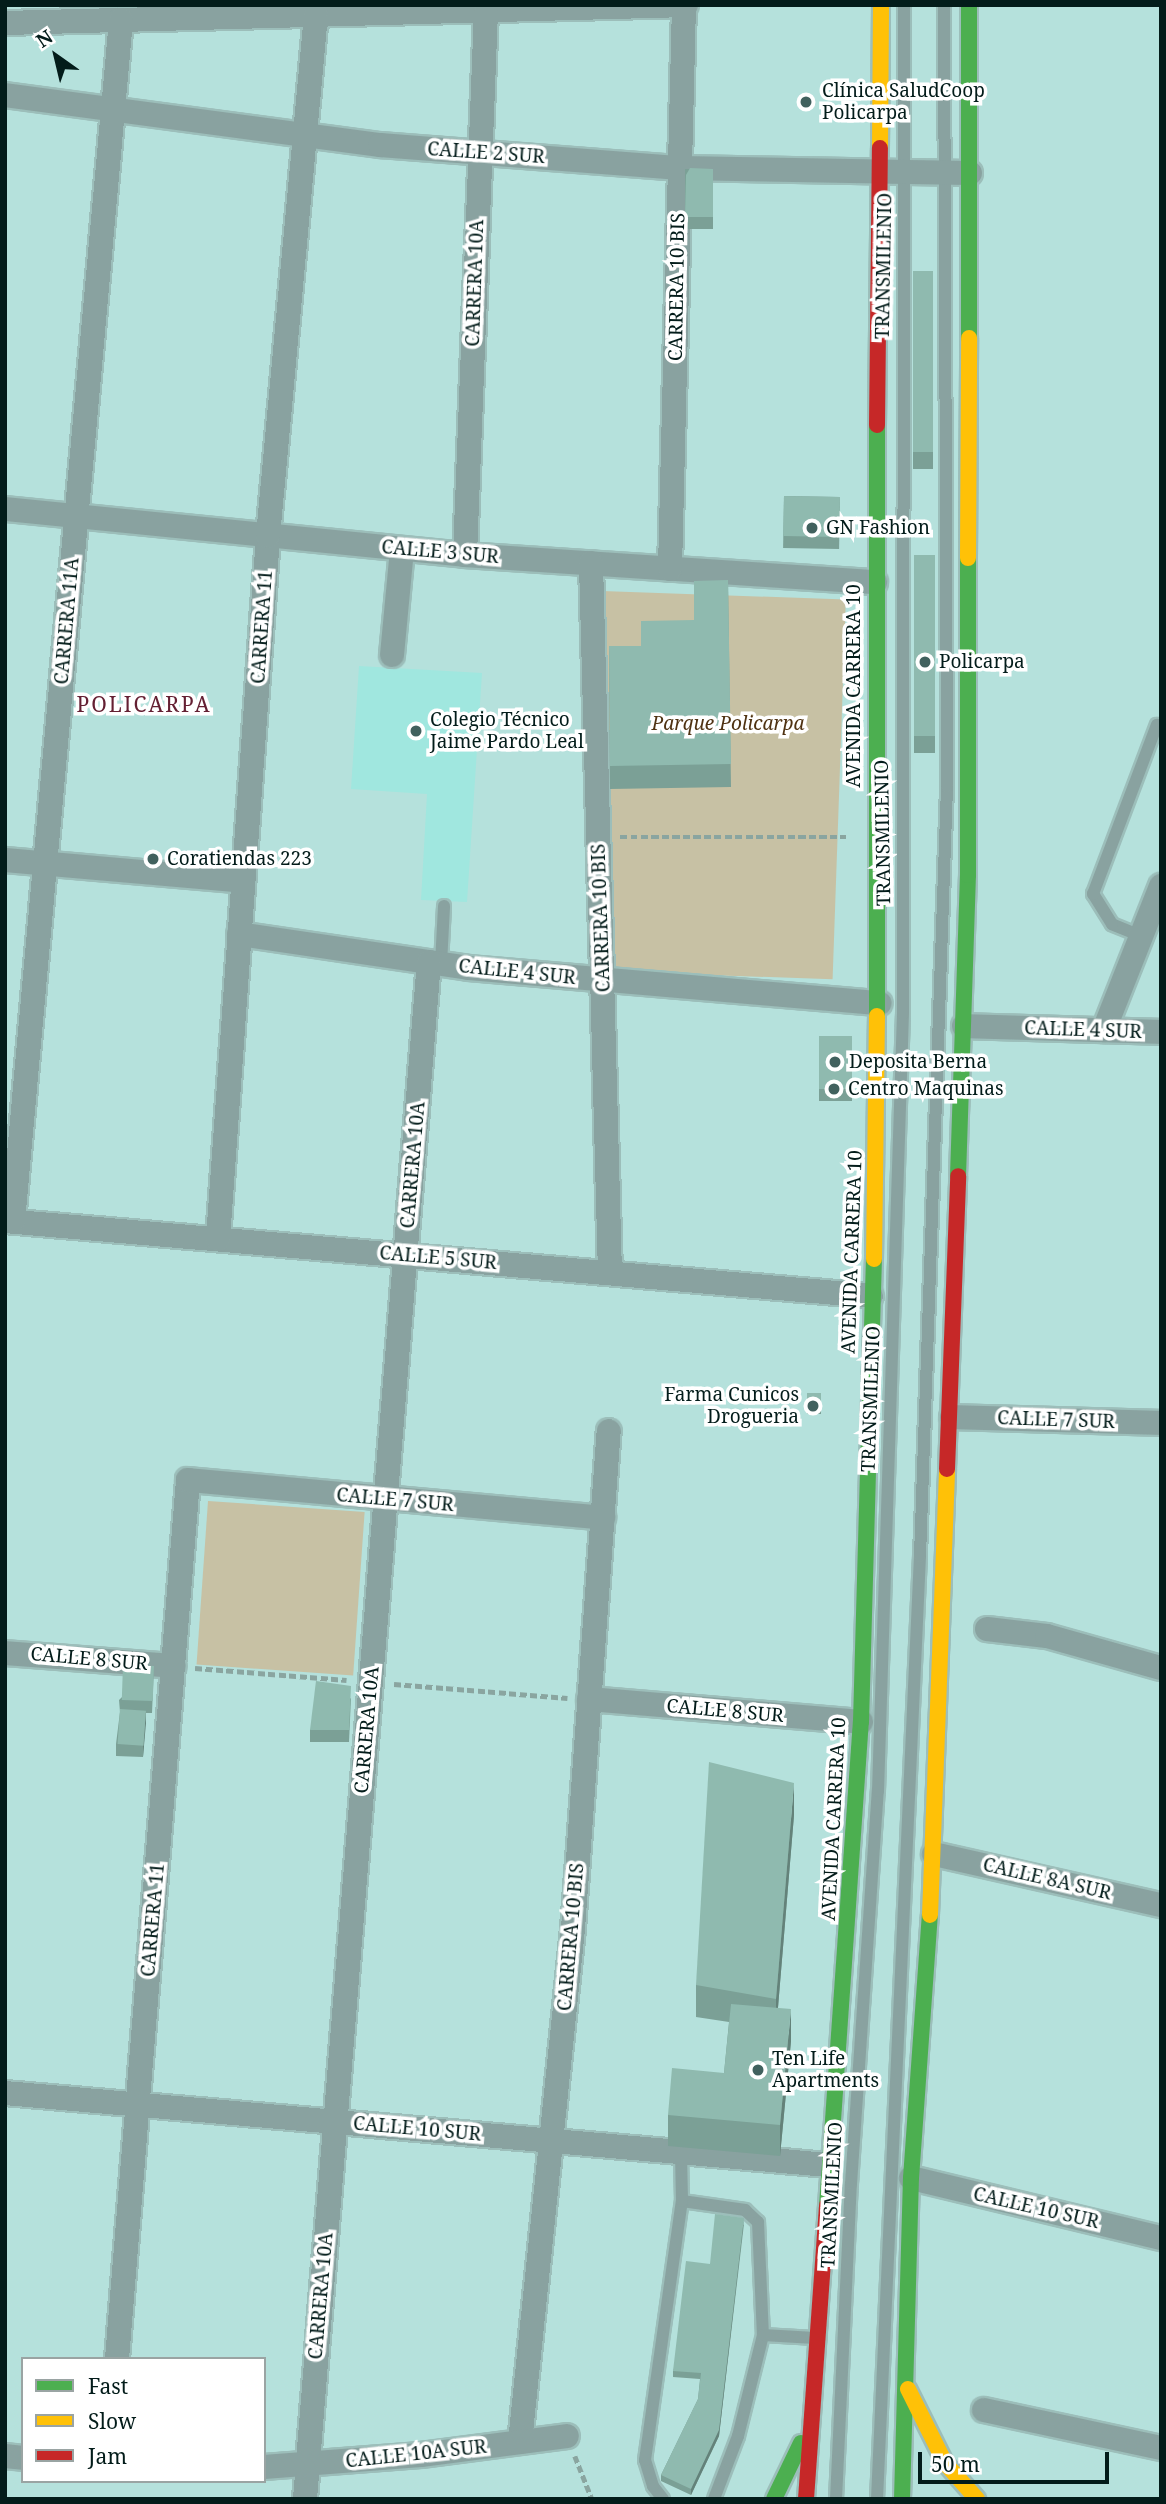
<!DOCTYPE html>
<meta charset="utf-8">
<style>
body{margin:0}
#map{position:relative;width:1166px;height:2504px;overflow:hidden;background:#b5e1dc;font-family:"Noto Serif",serif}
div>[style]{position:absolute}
.built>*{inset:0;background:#a0e7df}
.green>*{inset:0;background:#c7c1a4;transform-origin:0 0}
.path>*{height:4.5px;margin-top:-2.25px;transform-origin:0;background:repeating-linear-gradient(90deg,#8aa5a0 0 7px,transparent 0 10.5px)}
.roads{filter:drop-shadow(2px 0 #9cbeba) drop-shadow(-2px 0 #9cbeba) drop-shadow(0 2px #9cbeba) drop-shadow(0 -2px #9cbeba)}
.lane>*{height:12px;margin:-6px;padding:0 6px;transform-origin:6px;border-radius:6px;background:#89a2a0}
.street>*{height:24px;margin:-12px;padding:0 12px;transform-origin:12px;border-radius:12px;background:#89a2a0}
.fast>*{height:16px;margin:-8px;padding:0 8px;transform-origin:8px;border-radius:8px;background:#4caf50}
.slow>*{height:16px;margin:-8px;padding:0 8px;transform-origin:8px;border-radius:8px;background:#ffc107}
.jam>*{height:16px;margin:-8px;padding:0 8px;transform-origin:8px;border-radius:8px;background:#c62828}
.wall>*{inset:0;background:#7ba096;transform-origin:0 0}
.shaded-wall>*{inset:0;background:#64827a}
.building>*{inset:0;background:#8fbaaf;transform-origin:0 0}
.dots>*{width:19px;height:19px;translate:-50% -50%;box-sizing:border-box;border:4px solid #fff;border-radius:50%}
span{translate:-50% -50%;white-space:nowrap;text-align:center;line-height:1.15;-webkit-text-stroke:7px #fff;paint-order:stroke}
.poi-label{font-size:19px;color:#031c1a}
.left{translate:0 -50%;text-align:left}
.right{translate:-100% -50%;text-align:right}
.street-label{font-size:19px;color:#031c1a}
.park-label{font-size:19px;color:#4f3212;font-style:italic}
.neighbourhood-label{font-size:21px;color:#642033;letter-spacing:2px}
.frame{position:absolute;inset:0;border:7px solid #031c1a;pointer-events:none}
.legend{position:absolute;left:21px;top:2357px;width:245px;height:126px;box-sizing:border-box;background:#fff;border:2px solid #9aa4a3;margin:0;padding:9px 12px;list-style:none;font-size:21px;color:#031c1a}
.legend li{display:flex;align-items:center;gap:14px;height:35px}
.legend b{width:35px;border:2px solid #9aa4a3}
.north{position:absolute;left:21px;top:21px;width:70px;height:70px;-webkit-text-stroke:5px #fff;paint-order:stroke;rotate:326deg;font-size:19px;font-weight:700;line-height:28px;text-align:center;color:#031c1a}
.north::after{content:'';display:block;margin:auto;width:24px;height:32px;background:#031c1a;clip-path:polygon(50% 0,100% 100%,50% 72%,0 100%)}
.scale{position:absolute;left:918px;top:2452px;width:191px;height:32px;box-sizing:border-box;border:4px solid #031c1a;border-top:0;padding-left:9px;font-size:21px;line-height:24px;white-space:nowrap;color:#031c1a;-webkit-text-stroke:5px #fff;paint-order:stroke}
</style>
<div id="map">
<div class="built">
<i style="clip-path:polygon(359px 666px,482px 673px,467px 902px,421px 900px,427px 794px,351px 789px)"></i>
</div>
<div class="green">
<i style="left:602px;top:591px;width:244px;height:380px;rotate:2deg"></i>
<i style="left:208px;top:1501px;width:157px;height:164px;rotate:4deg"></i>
</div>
<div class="path">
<i style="left:620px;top:837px;width:226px"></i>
<i style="left:195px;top:1668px;width:152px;rotate:4.5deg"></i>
<i style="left:394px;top:1684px;width:174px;rotate:4.6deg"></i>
<i style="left:575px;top:2456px;width:46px;rotate:68.4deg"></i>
</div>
<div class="roads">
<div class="lane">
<i style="left:1141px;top:936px;width:31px;rotate:-158deg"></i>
<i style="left:1112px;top:924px;width:36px;rotate:-122deg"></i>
<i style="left:1093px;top:894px;width:181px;rotate:-69.3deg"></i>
<i style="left:441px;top:964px;width:58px;rotate:-87deg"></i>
<i style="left:682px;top:2201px;width:64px;rotate:8.1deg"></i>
<i style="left:745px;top:2210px;width:18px;rotate:43deg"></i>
<i style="left:758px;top:2222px;width:113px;rotate:87.5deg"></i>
<i style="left:763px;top:2335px;width:104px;rotate:103.9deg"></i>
<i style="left:738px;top:2436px;width:67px;rotate:110.9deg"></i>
<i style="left:763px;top:2335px;width:52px;rotate:3.3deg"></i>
<i style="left:663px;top:2499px;width:16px;rotate:-128deg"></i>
<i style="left:653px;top:2486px;width:27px;rotate:-107deg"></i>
<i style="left:645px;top:2460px;width:262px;rotate:-81.9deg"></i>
<i style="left:682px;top:2201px;width:47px;rotate:-91.2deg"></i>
<i style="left:836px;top:2499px;width:315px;rotate:-87.3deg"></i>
<i style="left:851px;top:2184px;width:394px;rotate:-86.1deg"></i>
<i style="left:878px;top:1791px;width:778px;rotate:-88.16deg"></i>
<i style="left:903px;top:1013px;width:1008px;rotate:-89.94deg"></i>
<i style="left:877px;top:2499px;width:944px;rotate:-87.39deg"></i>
<i style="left:920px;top:1556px;width:770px;rotate:-87.99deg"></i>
<i style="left:947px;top:786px;width:781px;rotate:-90.22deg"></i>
</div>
<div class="street">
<i style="left:5px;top:23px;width:681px;rotate:-1.51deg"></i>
<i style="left:5px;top:95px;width:378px;rotate:7.6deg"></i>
<i style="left:380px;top:145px;width:301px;rotate:4.4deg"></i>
<i style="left:680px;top:168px;width:290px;rotate:1deg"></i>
<i style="left:5px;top:509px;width:462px;rotate:5.7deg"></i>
<i style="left:465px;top:555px;width:411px;rotate:3.8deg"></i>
<i style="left:465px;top:555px;width:544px;rotate:-87.79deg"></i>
<i style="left:591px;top:563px;width:710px;rotate:88.47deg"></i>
<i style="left:670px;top:569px;width:564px;rotate:-88.58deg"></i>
<i style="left:392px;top:655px;width:105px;rotate:-84.6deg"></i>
<i style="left:5px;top:860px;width:239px;rotate:5deg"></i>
<i style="left:239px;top:934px;width:232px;rotate:8.4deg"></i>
<i style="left:469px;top:968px;width:412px;rotate:4.9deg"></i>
<i style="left:964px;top:1026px;width:197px;rotate:1.7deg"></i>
<i style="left:1104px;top:1030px;width:155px;rotate:-68.4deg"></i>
<i style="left:5px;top:1221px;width:869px;rotate:4.95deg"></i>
<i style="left:13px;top:1221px;width:1206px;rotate:-84.86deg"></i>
<i style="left:218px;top:1239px;width:705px;rotate:-85.93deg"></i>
<i style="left:268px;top:536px;width:523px;rotate:-84.74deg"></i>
<i style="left:952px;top:1417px;width:209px;rotate:1.6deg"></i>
<i style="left:987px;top:1629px;width:60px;rotate:6.7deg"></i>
<i style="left:1047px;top:1636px;width:118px;rotate:15.7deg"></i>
<i style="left:5px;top:1653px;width:169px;rotate:4.4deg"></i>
<i style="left:589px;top:1699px;width:273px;rotate:4.8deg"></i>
<i style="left:934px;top:1854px;width:233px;rotate:12.7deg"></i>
<i style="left:5px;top:2093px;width:826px;rotate:5deg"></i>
<i style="left:911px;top:2178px;width:257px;rotate:13.5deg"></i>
<i style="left:117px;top:2359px;width:882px;rotate:-85.38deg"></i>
<i style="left:188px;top:1480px;width:417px;rotate:5.2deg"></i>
<i style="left:984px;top:2410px;width:181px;rotate:12.1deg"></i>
<i style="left:520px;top:2442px;width:516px;rotate:-84.1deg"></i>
<i style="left:573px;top:1929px;width:499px;rotate:-85.9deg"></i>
<i style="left:5px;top:2456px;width:18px;rotate:6deg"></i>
<i style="left:264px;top:2467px;width:157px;rotate:-4.4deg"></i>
<i style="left:421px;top:2455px;width:147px;rotate:-7.4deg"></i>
<i style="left:305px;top:2499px;width:1542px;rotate:-85.39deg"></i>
</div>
<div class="fast">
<i style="left:969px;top:338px;width:333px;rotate:-90deg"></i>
<i style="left:877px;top:425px;width:591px;rotate:90deg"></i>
<i style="left:958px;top:1176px;width:301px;rotate:-88.1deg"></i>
<i style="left:968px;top:875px;width:317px;rotate:-90deg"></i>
<i style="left:827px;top:2206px;width:485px;rotate:-86deg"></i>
<i style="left:861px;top:1722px;width:463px;rotate:-88.4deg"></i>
<i style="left:774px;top:2499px;width:62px;rotate:-64.3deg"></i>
<i style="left:902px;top:2499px;width:321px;rotate:-88.4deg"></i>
<i style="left:911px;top:2178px;width:264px;rotate:-85.9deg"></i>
</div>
<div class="slow">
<i style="left:880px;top:148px;width:143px;rotate:-89.6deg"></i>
<i style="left:968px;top:558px;width:220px;rotate:-89.7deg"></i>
<i style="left:874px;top:1259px;width:243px;rotate:-89.3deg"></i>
<i style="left:930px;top:1915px;width:446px;rotate:-87.8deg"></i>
<i style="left:908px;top:2389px;width:83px;rotate:63.4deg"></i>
<i style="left:945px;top:2463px;width:48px;rotate:48.4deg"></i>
</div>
<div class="jam">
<i style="left:877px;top:425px;width:277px;rotate:-89.4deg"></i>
<i style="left:947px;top:1469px;width:293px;rotate:-87.8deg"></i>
<i style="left:806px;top:2499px;width:294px;rotate:-85.9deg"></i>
</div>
</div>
<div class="wall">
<i style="left:713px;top:169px;width:60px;height:28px;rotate:90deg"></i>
<i style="left:913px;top:271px;width:20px;height:198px"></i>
<i style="left:784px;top:496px;width:56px;height:52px;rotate:1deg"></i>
<i style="left:914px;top:555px;width:21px;height:198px"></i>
<i style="clip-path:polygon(728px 580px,731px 787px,610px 789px,609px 646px,641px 646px,694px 620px)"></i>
<i style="left:819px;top:1036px;width:33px;height:65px"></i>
<i style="left:807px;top:1393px;width:14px;height:21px"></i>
<i style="clip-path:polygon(154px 1666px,152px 1713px,146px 1713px,143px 1757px,116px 1756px,116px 1744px,120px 1712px,119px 1700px)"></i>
<i style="clip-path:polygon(351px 1698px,349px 1742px,310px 1742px,310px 1730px)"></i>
<i style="clip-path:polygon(794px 1815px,778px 2008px,791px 2041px,780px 2156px,668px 2146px,668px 2115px,724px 2073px,729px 2022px,696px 2017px,696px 1985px)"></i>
<i style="clip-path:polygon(744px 2224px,719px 2436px,691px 2495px,661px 2481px,661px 2475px,698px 2399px,700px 2379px,673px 2377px,673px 2371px,710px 2264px)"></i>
</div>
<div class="shaded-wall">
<i style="clip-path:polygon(146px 1711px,146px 1723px,143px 1757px,143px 1746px)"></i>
<i style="clip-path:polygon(794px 1783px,794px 1815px,776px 2031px,776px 1999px)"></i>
<i style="clip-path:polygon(791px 2009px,791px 2041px,780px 2156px,780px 2125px)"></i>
<i style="clip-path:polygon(744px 2218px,719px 2436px,691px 2495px,691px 2489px)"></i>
</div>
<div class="building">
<i style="clip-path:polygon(690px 168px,713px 169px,713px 217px,685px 217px,686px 175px)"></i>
<i style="left:913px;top:271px;width:20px;height:181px"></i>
<i style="left:784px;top:496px;width:56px;height:40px;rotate:1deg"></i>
<i style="left:914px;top:555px;width:21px;height:181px"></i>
<i style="clip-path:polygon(728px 580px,731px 764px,610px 766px,609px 646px,641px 646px,641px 621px,694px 620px,694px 581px)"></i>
<i style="left:819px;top:1036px;width:33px;height:53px"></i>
<i style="left:807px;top:1393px;width:14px;height:15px"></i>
<i style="left:123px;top:1665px;width:31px;height:35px;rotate:2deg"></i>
<i style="clip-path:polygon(316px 1681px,351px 1686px,349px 1730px,310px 1730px)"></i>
<i style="left:120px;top:1709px;width:26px;height:35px;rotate:4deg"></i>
<i style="clip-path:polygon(709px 1762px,794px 1783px,776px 1999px,696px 1985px)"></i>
<i style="clip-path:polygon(731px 2004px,791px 2009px,780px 2125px,668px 2115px,672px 2068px,724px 2073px)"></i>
<i style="clip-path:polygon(715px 2214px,744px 2218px,719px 2430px,691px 2489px,661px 2475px,698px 2399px,701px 2373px,673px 2371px,686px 2261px,710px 2264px)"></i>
</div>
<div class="dots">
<i style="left:806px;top:102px;background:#41615e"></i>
<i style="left:812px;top:528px;background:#41615e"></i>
<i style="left:925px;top:662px;background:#41615e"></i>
<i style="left:416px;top:731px;background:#41615e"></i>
<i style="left:153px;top:859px;background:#41615e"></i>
<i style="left:835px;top:1062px;background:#41615e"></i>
<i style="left:834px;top:1089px;background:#41615e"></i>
<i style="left:813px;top:1406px;background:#41615e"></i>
<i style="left:758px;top:2070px;background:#41615e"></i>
</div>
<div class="poi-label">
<span class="left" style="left:822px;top:102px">Clínica SaludCoop<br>Policarpa</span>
<span class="left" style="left:826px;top:528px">GN Fashion</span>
<span class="left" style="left:939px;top:662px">Policarpa</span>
<span class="left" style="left:430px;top:731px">Colegio Técnico<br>Jaime Pardo Leal</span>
<span class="left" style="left:167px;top:859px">Coratiendas 223</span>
<span class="left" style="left:849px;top:1062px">Deposita Berna</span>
<span class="left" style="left:848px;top:1089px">Centro Maquinas</span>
<span class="right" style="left:799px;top:1406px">Farma Cunicos<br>Drogueria</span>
<span class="left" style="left:772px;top:2070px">Ten Life<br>Apartments</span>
</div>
<div class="street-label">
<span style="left:486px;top:153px;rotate:4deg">CALLE 2 SUR</span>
<span style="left:884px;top:266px;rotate:-89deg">TRANSMILENIO</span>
<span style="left:475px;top:283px;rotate:-88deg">CARRERA 10A</span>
<span style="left:677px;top:287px;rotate:-89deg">CARRERA 10 BIS</span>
<span style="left:440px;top:552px;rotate:5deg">CALLE 3 SUR</span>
<span style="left:67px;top:621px;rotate:-85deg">CARRERA 11A</span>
<span style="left:262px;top:627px;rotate:-86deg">CARRERA 11</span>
<span style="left:854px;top:686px;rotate:-90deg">AVENIDA CARRERA 10</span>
<span style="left:883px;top:833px;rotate:-91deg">TRANSMILENIO</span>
<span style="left:601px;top:918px;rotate:-92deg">CARRERA 10 BIS</span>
<span style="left:517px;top:972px;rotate:6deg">CALLE 4 SUR</span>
<span style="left:1083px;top:1030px;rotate:2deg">CALLE 4 SUR</span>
<span style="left:413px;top:1165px;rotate:-85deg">CARRERA 10A</span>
<span style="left:852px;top:1252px;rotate:-88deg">AVENIDA CARRERA 10</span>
<span style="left:438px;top:1258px;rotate:5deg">CALLE 5 SUR</span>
<span style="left:871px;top:1399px;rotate:-88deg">TRANSMILENIO</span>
<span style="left:1056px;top:1420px;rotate:2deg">CALLE 7 SUR</span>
<span style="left:395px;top:1500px;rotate:5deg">CALLE 7 SUR</span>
<span style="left:89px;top:1659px;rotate:5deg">CALLE 8 SUR</span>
<span style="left:725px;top:1711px;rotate:5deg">CALLE 8 SUR</span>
<span style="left:367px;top:1730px;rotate:-85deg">CARRERA 10A</span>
<span style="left:834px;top:1819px;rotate:-87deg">AVENIDA CARRERA 10</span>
<span style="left:1047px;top:1879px;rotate:13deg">CALLE 8A SUR</span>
<span style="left:153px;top:1920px;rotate:-85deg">CARRERA 11</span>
<span style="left:571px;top:1937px;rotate:-85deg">CARRERA 10 BIS</span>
<span style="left:417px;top:2129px;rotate:5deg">CALLE 10 SUR</span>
<span style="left:832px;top:2195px;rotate:-87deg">TRANSMILENIO</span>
<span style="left:1036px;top:2208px;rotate:13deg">CALLE 10 SUR</span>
<span style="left:321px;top:2296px;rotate:-85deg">CARRERA 10A</span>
<span style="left:416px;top:2454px;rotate:-6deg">CALLE 10A SUR</span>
</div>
<div class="park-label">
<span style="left:728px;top:724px">Parque Policarpa</span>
</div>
<div class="neighbourhood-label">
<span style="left:144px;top:704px">POLICARPA</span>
</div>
<div class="frame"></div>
<ul class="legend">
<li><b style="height:9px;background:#4caf50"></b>Fast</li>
<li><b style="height:9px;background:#ffc107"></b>Slow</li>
<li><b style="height:9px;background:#c62828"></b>Jam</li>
</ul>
<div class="north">N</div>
<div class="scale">50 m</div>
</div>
